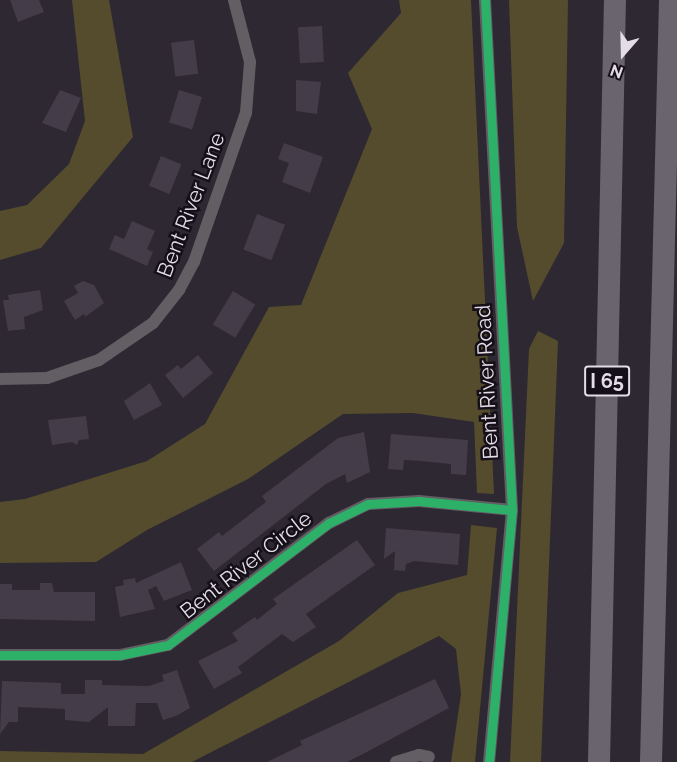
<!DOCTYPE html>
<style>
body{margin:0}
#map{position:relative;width:677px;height:762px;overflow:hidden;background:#2e2832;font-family:Raleway,sans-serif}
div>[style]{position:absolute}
.green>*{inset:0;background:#544c2c}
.building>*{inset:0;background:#443d49;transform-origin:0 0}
.street>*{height:12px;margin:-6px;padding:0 6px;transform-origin:6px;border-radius:6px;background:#625e64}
.highway>*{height:22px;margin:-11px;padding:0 11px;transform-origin:11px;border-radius:11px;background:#6a646e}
.cycleway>*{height:9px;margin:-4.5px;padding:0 4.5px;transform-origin:4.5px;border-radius:4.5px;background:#2db169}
span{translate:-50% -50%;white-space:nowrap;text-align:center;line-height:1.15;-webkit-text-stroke:5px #151018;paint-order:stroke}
.shield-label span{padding:2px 4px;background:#151018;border:2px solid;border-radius:4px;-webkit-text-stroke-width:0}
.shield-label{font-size:20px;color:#e4dde8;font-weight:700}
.street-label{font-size:21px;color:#e4dde8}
.north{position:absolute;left:593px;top:24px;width:60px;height:60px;-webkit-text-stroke:4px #151018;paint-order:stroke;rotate:200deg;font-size:16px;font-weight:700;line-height:24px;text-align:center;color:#e4dde8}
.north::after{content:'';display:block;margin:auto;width:21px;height:27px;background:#e4dde8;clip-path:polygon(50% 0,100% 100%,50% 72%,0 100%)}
</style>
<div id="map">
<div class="green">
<i style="clip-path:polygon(72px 0,109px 0,133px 137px,41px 248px,0 260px,0 211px,27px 205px,69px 164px,85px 121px)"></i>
<i style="clip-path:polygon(399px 0,471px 0,494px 494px,477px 493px,474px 422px,413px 413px,343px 414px,248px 479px,147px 530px,96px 562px,0 563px,0 502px,25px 499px,147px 461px,205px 424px,269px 307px,301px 305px,372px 129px,348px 73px,401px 13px)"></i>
<i style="clip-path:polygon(509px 0,568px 0,564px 243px,533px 301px,517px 227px)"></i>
<i style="clip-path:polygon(538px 331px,558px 341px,541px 762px,510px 762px,529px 349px)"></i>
<i style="clip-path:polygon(471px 525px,497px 528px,475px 762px,451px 762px,461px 694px,456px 649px,439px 636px,192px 762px,0 762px,0 751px,143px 754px,339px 641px,398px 593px,467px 575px)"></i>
</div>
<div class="building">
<i style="clip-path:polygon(10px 0,39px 0,44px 12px,18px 22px)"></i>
<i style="left:322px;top:26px;width:36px;height:24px;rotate:87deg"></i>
<i style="left:194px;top:40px;width:34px;height:23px;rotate:83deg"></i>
<i style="clip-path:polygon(296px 80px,321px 82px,317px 114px,296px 111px)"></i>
<i style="clip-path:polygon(60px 90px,81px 98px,66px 132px,42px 123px)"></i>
<i style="left:179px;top:90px;width:24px;height:34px;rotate:17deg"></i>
<i style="clip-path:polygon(284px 143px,323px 157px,310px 193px,282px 182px,289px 163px,278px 159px)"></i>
<i style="left:161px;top:156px;width:22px;height:32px;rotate:22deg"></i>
<i style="left:257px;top:214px;width:30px;height:38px;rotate:21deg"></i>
<i style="clip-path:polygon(132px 221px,155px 231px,147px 249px,153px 252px,147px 266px,109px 249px,115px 235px,124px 239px)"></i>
<i style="clip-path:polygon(83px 281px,94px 285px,104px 303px,85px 317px,84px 314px,75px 320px,64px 301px,78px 293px,74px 286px)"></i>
<i style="clip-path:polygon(40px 290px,43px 310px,24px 317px,25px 329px,8px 331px,3px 300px,9px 300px,8px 295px)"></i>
<i style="left:233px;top:291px;width:26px;height:39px;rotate:31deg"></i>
<i style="clip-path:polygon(198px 355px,213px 373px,183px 398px,165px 375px,178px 365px,181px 369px)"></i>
<i style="clip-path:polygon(150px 383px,162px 405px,134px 420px,124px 401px)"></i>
<i style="clip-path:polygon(86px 416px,89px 439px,79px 440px,77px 445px,72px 442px,52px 445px,48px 420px)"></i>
<i style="clip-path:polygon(364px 432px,370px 472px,347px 483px,345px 474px,326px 484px,214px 571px,197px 549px,219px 532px,222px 536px,266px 502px,262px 496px,338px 438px)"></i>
<i style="clip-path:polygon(391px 434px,468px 440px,466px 475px,451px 474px,451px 464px,421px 461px,404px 460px,403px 470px,388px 469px)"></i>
<i style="clip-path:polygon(386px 528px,460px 534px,458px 565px,414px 561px,406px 564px,405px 571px,394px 570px,395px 551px,384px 559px)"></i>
<i style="clip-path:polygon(357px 540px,375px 565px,306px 614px,316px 627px,293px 642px,282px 634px,238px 667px,242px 673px,214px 689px,198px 661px,238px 641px,232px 633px,255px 617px,257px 620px,277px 604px,273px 599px)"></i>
<i style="clip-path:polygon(181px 562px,192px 590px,164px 601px,156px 586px,148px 590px,155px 609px,120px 617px,115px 587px,124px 585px,123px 580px,135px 578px,136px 583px)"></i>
<i style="clip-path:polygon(40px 583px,52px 583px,54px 592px,95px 592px,95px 621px,0 619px,0 584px,12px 584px,12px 590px,40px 590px)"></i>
<i style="clip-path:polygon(177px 670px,190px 708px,176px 716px,163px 720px,157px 703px,136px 703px,135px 726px,108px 726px,108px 707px,89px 722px,65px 720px,65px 709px,18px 707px,18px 722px,9px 722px,0 734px,2px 681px,61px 683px,61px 694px,85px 694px,85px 680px,102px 680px,102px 685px,149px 686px,164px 681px,162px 675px)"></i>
<i style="clip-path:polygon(435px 679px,449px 708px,363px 754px,347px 762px,267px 762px,302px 745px,300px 741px)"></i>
</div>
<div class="street">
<i style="left:485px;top:0;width:511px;rotate:86.97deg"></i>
<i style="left:512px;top:510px;width:253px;rotate:95.2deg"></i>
<i style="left:0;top:379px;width:47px;rotate:-1.2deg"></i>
<i style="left:47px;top:378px;width:55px;rotate:-19.1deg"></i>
<i style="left:99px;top:360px;width:65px;rotate:-34.4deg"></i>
<i style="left:153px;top:323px;width:42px;rotate:-51.8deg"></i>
<i style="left:179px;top:290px;width:32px;rotate:-62deg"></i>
<i style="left:194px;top:262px;width:158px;rotate:-70.8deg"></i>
<i style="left:246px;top:113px;width:51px;rotate:-85.5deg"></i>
<i style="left:250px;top:62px;width:64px;rotate:-104.5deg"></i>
<i style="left:0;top:655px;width:120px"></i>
<i style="left:120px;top:655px;width:49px;rotate:-11.8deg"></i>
<i style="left:168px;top:645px;width:202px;rotate:-37.2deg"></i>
<i style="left:329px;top:523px;width:43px;rotate:-26deg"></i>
<i style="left:368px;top:504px;width:51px;rotate:-3.4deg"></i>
<i style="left:419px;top:501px;width:93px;rotate:5.5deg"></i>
<i style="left:396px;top:762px;width:24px;rotate:-17deg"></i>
<i style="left:419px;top:755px;width:10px;rotate:11deg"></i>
</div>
<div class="highway">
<i style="left:599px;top:762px;width:762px;rotate:-88.8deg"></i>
<i style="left:651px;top:762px;width:762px;rotate:-88.57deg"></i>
</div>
<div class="cycleway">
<i style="left:485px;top:0;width:511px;rotate:86.97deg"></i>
<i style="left:512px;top:510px;width:253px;rotate:95.2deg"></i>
<i style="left:0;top:655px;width:120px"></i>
<i style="left:120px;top:655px;width:49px;rotate:-11.8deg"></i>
<i style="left:168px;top:645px;width:202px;rotate:-37.2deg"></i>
<i style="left:329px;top:523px;width:43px;rotate:-26deg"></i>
<i style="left:368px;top:504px;width:51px;rotate:-3.4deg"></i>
<i style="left:419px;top:501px;width:93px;rotate:5.5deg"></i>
</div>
<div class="shield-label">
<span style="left:607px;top:381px">I 65</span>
</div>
<div class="street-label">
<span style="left:191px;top:205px;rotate:-69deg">Bent River Lane</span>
<span style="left:487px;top:382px;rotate:-93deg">Bent River Road</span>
<span style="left:246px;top:565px;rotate:-38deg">Bent River Circle</span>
</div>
<div class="north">N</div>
</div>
